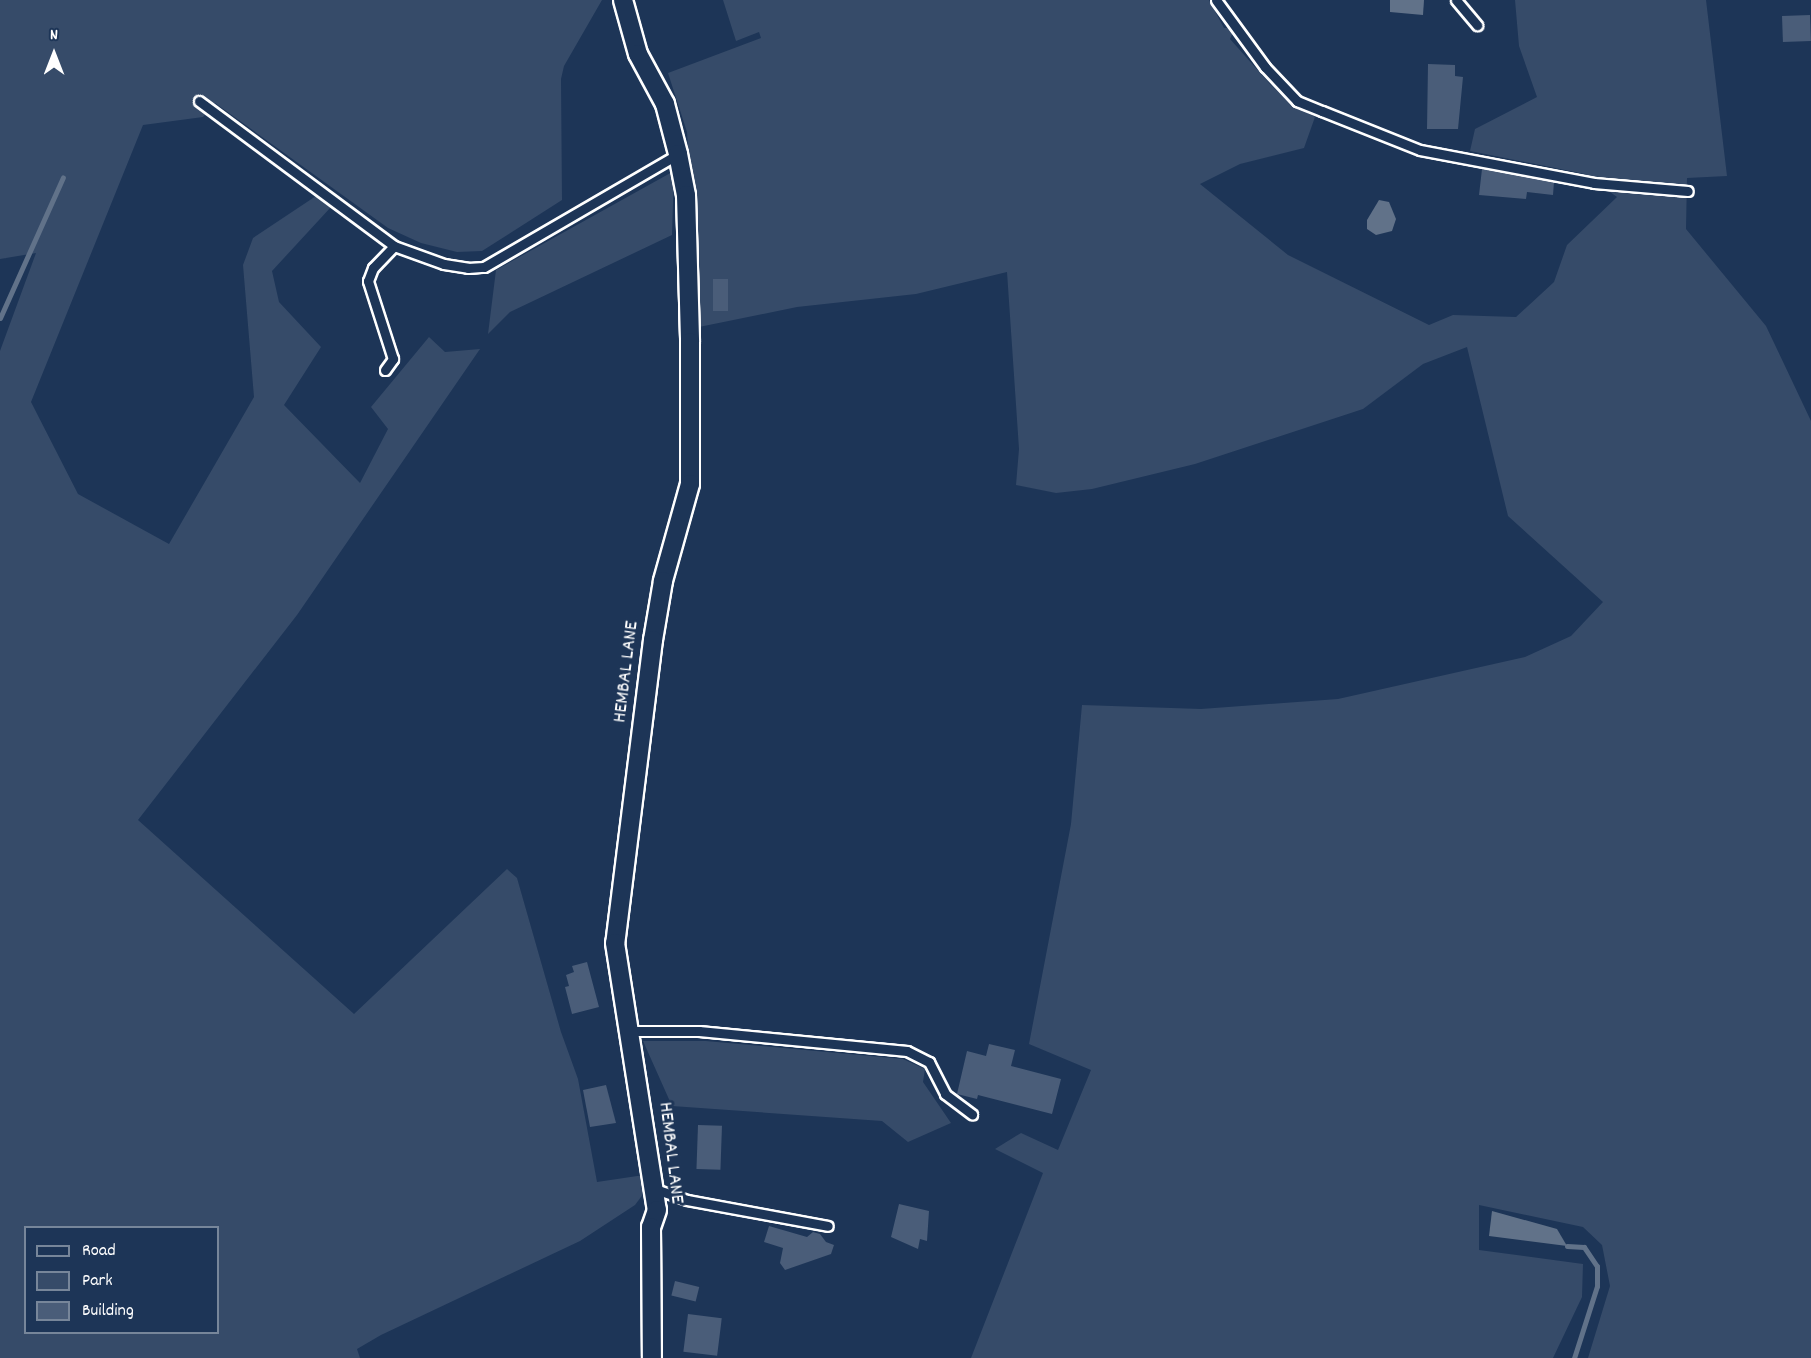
<!DOCTYPE html>
<style>
body{margin:0}
#map{position:relative;width:1811px;height:1358px;overflow:hidden;background:#1d3557;font-family:Dekko,sans-serif}
div>[style]{position:absolute}
.green>*{inset:0;background:#364b69}
.water>*{inset:0;background:#617289}
.stream>*{height:5px;margin:-2.5px;padding:0 2.5px;transform-origin:2.5px;border-radius:2.5px;background:#617289}
.building>*{inset:0;background:#4a5d79;transform-origin:0 0}
.roads{filter:drop-shadow(2px 0 #fff) drop-shadow(-2px 0 #fff) drop-shadow(0 2px #fff) drop-shadow(0 -2px #fff)}
.lane>*{height:9px;margin:-4.5px;padding:0 4.5px;transform-origin:4.5px;border-radius:4.5px;background:#1d3557}
.street>*{height:18px;margin:-9px;padding:0 9px;transform-origin:9px;border-radius:9px;background:#1d3557}
span{translate:-50% -50%;white-space:nowrap;text-align:center;line-height:1.15;-webkit-text-stroke:6px #1d3557;paint-order:stroke}
.street-label{font-size:20px;color:#fff}
.legend{position:absolute;left:24px;top:1226px;width:195px;height:108px;box-sizing:border-box;background:#1d3557;border:2px solid #77869a;margin:0;padding:8px 10px;list-style:none;font-size:18px;color:#fff}
.legend li{display:flex;align-items:center;gap:12px;height:30px}
.legend b{width:30px;border:2px solid #77869a}
.north{position:absolute;left:24px;top:24px;width:60px;height:60px;-webkit-text-stroke:4px #1d3557;paint-order:stroke;rotate:0deg;font-size:16px;font-weight:700;line-height:24px;text-align:center;color:#fff}
.north::after{content:'';display:block;margin:auto;width:21px;height:27px;background:#fff;clip-path:polygon(50% 0,100% 100%,50% 72%,0 100%)}
</style>
<div id="map">
<div class="green">
<i style="clip-path:polygon(evenodd,0 0,602px 0,564px 66px,561px 79px,562px 200px,482px 251px,457px 252px,421px 243px,388px 228px,215px 103px,203px 117px,143px 125px,31px 402px,78px 494px,169px 544px,254px 397px,243px 265px,253px 238px,316px 196px,331px 207px,272px 271px,279px 302px,321px 347px,284px 405px,360px 483px,388px 429px,371px 407px,429px 337px,445px 352px,480px 349px,297px 615px,138px 820px,354px 1014px,507px 869px,517px 878px,561px 1032px,578px 1079px,597px 1182px,644px 1175px,647px 1189px,635px 1205px,580px 1241px,381px 1335px,357px 1349px,360px 1358px,0 1358px,0 351px,36px 253px,0 259px,0 0,26px 1228px,218px 1228px,218px 1332px,26px 1332px,26px 1228px)"></i>
<i style="clip-path:polygon(723px 0,1209px 0,1224px 28px,1235px 28px,1230px 39px,1270px 84px,1291px 104px,1315px 117px,1304px 148px,1240px 164px,1200px 184px,1288px 255px,1429px 325px,1453px 315px,1516px 317px,1554px 282px,1567px 245px,1617px 197px,1585px 174px,1470px 151px,1475px 129px,1537px 97px,1519px 46px,1515px 0,1706px 0,1727px 176px,1687px 178px,1686px 229px,1766px 326px,1811px 421px,1811px 1358px,1588px 1358px,1610px 1286px,1602px 1245px,1583px 1227px,1479px 1205px,1479px 1250px,1583px 1264px,1582px 1297px,1553px 1358px,971px 1358px,1043px 1173px,995px 1149px,1021px 1133px,1058px 1150px,1091px 1070px,1029px 1044px,1071px 824px,1082px 705px,1201px 709px,1338px 699px,1525px 657px,1571px 636px,1603px 602px,1508px 516px,1467px 347px,1423px 364px,1363px 409px,1195px 464px,1092px 489px,1056px 493px,1016px 485px,1019px 449px,1007px 272px,916px 294px,797px 307px,699px 327px,687px 132px,668px 73px,761px 38px,759px 32px,736px 41px)"></i>
<i style="clip-path:polygon(674px 171px,672px 235px,510px 312px,488px 334px,496px 270px)"></i>
<i style="clip-path:polygon(643px 1041px,706px 1041px,903px 1059px,925px 1069px,923px 1082px,951px 1123px,908px 1142px,882px 1121px,672px 1106px)"></i>
</div>
<div class="water">
<i style="clip-path:polygon(1390px 0,1424px 0,1423px 15px,1390px 12px)"></i>
<i style="clip-path:polygon(1379px 200px,1389px 202px,1396px 219px,1392px 231px,1376px 235px,1367px 229px,1367px 220px)"></i>
<i style="clip-path:polygon(1492px 1211px,1557px 1229px,1567px 1246px,1489px 1236px)"></i>
</div>
<div class="stream">
<i style="left:0;top:318px;width:154px;rotate:-65.9deg"></i>
<i style="left:1567px;top:1246px;width:17px;rotate:3deg"></i>
<i style="left:1584px;top:1247px;width:23px;rotate:56deg"></i>
<i style="left:1597px;top:1266px;width:20px;rotate:90deg"></i>
<i style="left:1597px;top:1286px;width:76px;rotate:107.7deg"></i>
</div>
<div class="building">
<i style="left:1810px;top:15px;width:26px;height:28px;rotate:88deg"></i>
<i style="clip-path:polygon(1428px 64px,1455px 65px,1455px 76px,1463px 77px,1458px 129px,1427px 129px)"></i>
<i style="clip-path:polygon(1482px 169px,1554px 182px,1553px 195px,1527px 192px,1526px 199px,1479px 195px)"></i>
<i style="left:713px;top:279px;width:15px;height:32px"></i>
<i style="clip-path:polygon(587px 962px,599px 1007px,572px 1014px,565px 987px,569px 986px,566px 975px,574px 972px,572px 966px)"></i>
<i style="clip-path:polygon(989px 1044px,1015px 1050px,1011px 1066px,1061px 1079px,1052px 1114px,978px 1095px,977px 1099px,957px 1094px,967px 1051px,986px 1056px)"></i>
<i style="clip-path:polygon(606px 1085px,616px 1123px,590px 1127px,583px 1090px)"></i>
<i style="left:698px;top:1125px;width:24px;height:44px;rotate:2deg"></i>
<i style="clip-path:polygon(899px 1204px,929px 1211px,927px 1241px,920px 1239px,918px 1249px,891px 1237px)"></i>
<i style="clip-path:polygon(769px 1226px,807px 1237px,813px 1232px,820px 1234px,826px 1242px,834px 1245px,831px 1254px,785px 1270px,780px 1263px,783px 1248px,764px 1242px)"></i>
<i style="left:675px;top:1281px;width:25px;height:15px;rotate:14deg"></i>
<i style="left:688px;top:1314px;width:34px;height:38px;rotate:7deg"></i>
</div>
<div class="roads">
<div class="lane">
<i style="left:1216px;top:0;width:83px;rotate:53.8deg"></i>
<i style="left:1265px;top:67px;width:47px;rotate:46.7deg"></i>
<i style="left:1297px;top:101px;width:27px;rotate:22deg"></i>
<i style="left:1322px;top:111px;width:105px;rotate:21.7deg"></i>
<i style="left:1420px;top:150px;width:177px;rotate:10.7deg"></i>
<i style="left:1594px;top:183px;width:94px;rotate:4.9deg"></i>
<i style="left:1456px;top:0;width:33px;rotate:50deg"></i>
<i style="left:199px;top:101px;width:243px;rotate:36.6deg"></i>
<i style="left:394px;top:246px;width:53px;rotate:19.8deg"></i>
<i style="left:444px;top:264px;width:24px;rotate:9deg"></i>
<i style="left:468px;top:268px;width:16px;rotate:-4deg"></i>
<i style="left:484px;top:267px;width:225px;rotate:-30.2deg"></i>
<i style="left:385px;top:370px;width:14px;rotate:-54deg"></i>
<i style="left:393px;top:359px;width:82px;rotate:-107.8deg"></i>
<i style="left:368px;top:281px;width:14px;rotate:-69deg"></i>
<i style="left:373px;top:268px;width:30px;rotate:-46deg"></i>
<i style="left:629px;top:1031px;width:70px"></i>
<i style="left:699px;top:1031px;width:209px;rotate:5.5deg"></i>
<i style="left:907px;top:1051px;width:25px;rotate:27deg"></i>
<i style="left:929px;top:1062px;width:36px;rotate:63deg"></i>
<i style="left:945px;top:1094px;width:34px;rotate:37deg"></i>
<i style="left:655px;top:1189px;width:34px;rotate:19deg"></i>
<i style="left:687px;top:1200px;width:143px;rotate:10.4deg"></i>
</div>
<div class="street">
<i style="left:623px;top:0;width:56px;rotate:74.5deg"></i>
<i style="left:638px;top:54px;width:57px;rotate:61.6deg"></i>
<i style="left:665px;top:104px;width:52px;rotate:75.4deg"></i>
<i style="left:678px;top:154px;width:42px;rotate:79deg"></i>
<i style="left:686px;top:195px;width:147px;rotate:88.4deg"></i>
<i style="left:690px;top:342px;width:142px;rotate:90deg"></i>
<i style="left:690px;top:484px;width:101px;rotate:105.6deg"></i>
<i style="left:663px;top:581px;width:60px;rotate:99.6deg"></i>
<i style="left:653px;top:640px;width:305px;rotate:97.1deg"></i>
<i style="left:615px;top:943px;width:270px;rotate:81.1deg"></i>
<i style="left:657px;top:1210px;width:18px;rotate:109deg"></i>
<i style="left:651px;top:1227px;width:131px;rotate:89.6deg"></i>
</div>
</div>
<div class="street-label">
<span style="left:627px;top:672px;rotate:-83deg">HEMBAL LANE</span>
<span style="left:670px;top:1153px;rotate:83deg">HEMBAL LANE</span>
</div>
<ul class="legend">
<li><b style="height:8px;background:#1d3557"></b>Road</li>
<li><b style="height:16px;background:#364b69"></b>Park</li>
<li><b style="height:16px;background:#4a5d79"></b>Building</li>
</ul>
<div class="north">N</div>
</div>
